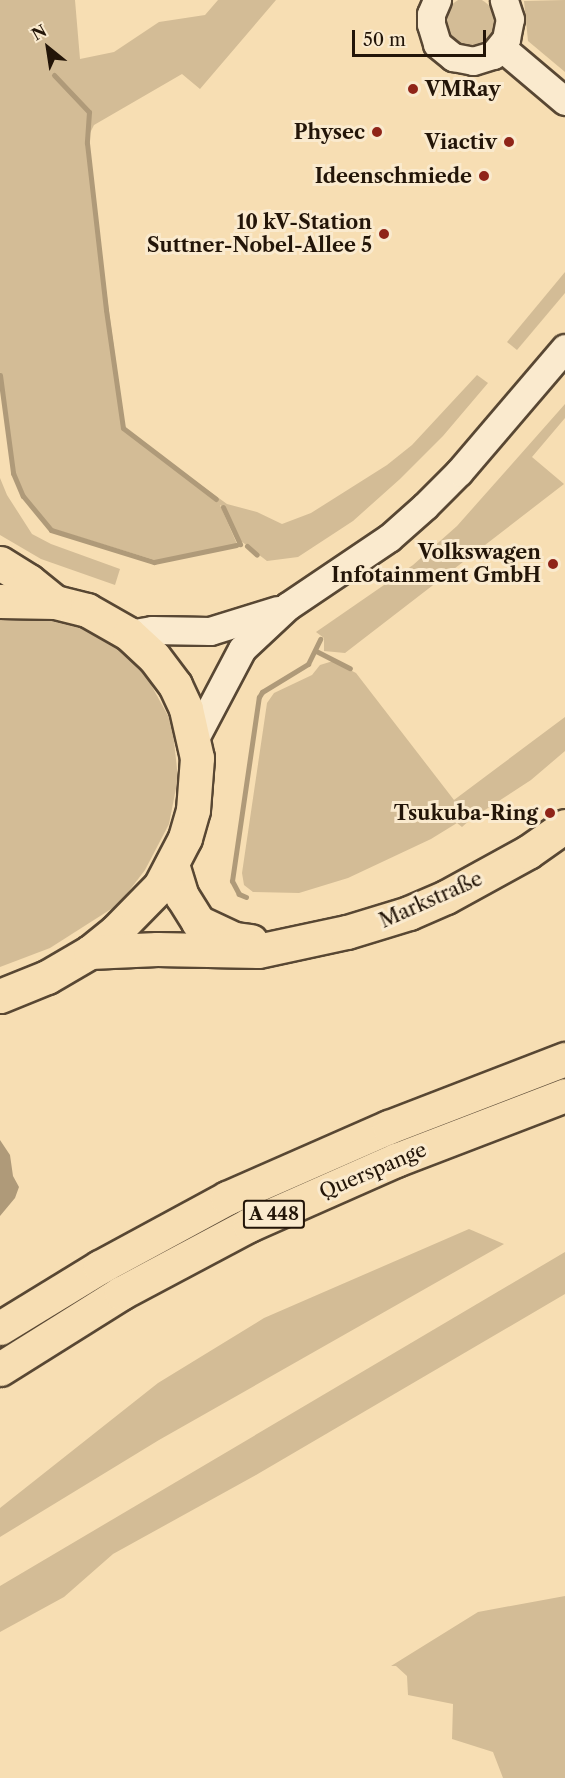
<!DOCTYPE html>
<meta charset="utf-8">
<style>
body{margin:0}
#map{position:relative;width:565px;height:1778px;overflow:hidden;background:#f7deb3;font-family:"Libre Caslon Text",serif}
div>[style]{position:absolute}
.green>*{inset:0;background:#d3bc96}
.round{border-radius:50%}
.water>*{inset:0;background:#af9a79}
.stream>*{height:5px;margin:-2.5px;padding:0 2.5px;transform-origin:2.5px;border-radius:2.5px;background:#af9a79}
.roads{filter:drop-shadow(2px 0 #584733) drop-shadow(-2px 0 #584733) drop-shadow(0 2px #584733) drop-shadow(0 -2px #584733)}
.minor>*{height:27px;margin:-13.5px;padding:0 13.5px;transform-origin:13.5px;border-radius:13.5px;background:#faeace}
.major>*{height:33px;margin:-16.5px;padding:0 16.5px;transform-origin:16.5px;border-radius:16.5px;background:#f7deb3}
.highway>*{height:33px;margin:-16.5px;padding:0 16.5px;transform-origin:16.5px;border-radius:16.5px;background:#f7deb3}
.dots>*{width:16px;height:16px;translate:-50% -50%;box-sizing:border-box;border:3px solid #faeace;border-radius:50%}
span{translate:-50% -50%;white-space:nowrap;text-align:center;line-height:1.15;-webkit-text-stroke:6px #faeace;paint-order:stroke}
.shield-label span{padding:2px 4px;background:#faeace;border:2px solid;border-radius:4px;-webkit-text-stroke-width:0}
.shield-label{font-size:18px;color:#231508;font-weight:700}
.poi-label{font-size:20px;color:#231508;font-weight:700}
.left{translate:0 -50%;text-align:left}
.right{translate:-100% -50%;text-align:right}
.street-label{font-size:20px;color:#231508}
.north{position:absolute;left:18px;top:18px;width:60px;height:60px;-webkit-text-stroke:4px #faeace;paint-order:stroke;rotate:330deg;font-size:16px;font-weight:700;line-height:24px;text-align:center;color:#231508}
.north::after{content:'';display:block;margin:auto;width:21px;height:27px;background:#231508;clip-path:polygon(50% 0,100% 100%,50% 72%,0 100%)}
.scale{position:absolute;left:352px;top:30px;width:134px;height:27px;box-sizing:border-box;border:3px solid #231508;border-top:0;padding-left:8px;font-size:18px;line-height:21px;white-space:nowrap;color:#231508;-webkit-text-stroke:4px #faeace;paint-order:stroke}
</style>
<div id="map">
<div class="green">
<i class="round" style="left:445px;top:-3px;width:50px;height:50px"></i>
<i style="clip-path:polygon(0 0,75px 0,80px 59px,114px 52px,159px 22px,205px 15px,218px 0,276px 0,200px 89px,182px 74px,94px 125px,86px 141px,125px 430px,227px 504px,257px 512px,282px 524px,311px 513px,387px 465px,412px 445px,477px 375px,488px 383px,443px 436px,400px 479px,353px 521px,298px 557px,267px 561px,241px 541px,225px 508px,220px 505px,237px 544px,158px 561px,53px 529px,39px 517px,21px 492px,14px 471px,0 372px)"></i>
<i style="clip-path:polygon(565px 0,565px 72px,528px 41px,524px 1px)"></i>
<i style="clip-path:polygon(565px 272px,565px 293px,517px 350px,507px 342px)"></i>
<i style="clip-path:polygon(565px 404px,565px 418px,532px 457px,564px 484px,345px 653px,324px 651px,324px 638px,316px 632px,413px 565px,457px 526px)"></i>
<i style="clip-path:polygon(0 478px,7px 495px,32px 534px,51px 544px,120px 569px,115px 585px,41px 559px,0 535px)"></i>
<i style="clip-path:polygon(0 615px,44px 616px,90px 629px,123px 647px,144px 672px,172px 723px,178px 778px,169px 824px,145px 870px,119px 904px,50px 948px,0 967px)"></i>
<i style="clip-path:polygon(333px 661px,356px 673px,454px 800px,565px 717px,565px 751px,531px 780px,471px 819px,462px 827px,457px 823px,431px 839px,348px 878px,299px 893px,253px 892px,244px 885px,242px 873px,267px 703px,274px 693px,312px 675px,320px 665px)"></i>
<i style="clip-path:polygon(469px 1229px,504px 1244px,159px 1440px,0 1537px,0 1508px,158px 1383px,264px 1318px)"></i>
<i style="clip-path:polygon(565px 1252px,565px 1294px,256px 1475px,113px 1554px,64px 1597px,0 1632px,0 1586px)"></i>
<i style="clip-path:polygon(565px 1596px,565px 1778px,503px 1778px,493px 1752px,452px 1739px,453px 1704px,408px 1695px,407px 1676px,396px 1666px,391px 1666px,478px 1612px)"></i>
</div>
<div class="water">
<i style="clip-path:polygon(0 1140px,10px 1155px,13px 1176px,19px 1187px,15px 1198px,0 1216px)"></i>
</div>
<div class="stream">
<i style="left:54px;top:75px;width:51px;rotate:46.6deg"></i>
<i style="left:89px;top:112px;width:31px;rotate:94deg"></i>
<i style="left:87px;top:143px;width:168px;rotate:83.5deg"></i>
<i style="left:106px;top:310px;width:119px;rotate:81.8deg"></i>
<i style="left:123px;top:428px;width:117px;rotate:37.4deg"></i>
<i style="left:0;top:375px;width:99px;rotate:82.4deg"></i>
<i style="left:13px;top:473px;width:25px;rotate:67deg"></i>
<i style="left:23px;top:496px;width:44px;rotate:50.5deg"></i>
<i style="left:51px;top:530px;width:108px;rotate:17.3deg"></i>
<i style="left:154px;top:562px;width:84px;rotate:-11.7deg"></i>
<i style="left:223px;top:507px;width:41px;rotate:65.3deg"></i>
<i style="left:247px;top:546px;width:13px;rotate:42deg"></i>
<i style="left:316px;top:651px;width:38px;rotate:27deg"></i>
<i style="left:246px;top:897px;width:8px;rotate:-157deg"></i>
<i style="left:239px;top:894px;width:15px;rotate:-118deg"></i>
<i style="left:232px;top:881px;width:186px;rotate:-81.7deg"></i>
<i style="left:259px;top:697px;width:6px;rotate:-59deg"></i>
<i style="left:262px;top:692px;width:54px;rotate:-31.3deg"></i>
<i style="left:308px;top:664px;width:28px;rotate:-64deg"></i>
</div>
<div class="roads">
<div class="minor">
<i style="left:437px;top:0;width:15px;rotate:113deg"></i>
<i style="left:431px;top:14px;width:10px;rotate:90deg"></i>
<i style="left:431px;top:24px;width:21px;rotate:73deg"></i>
<i style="left:437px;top:44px;width:21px;rotate:39deg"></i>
<i style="left:453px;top:57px;width:20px;rotate:11deg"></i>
<i style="left:473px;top:61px;width:21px;rotate:-17deg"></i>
<i style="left:493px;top:55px;width:21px;rotate:-51deg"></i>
<i style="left:506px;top:39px;width:20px;rotate:-79deg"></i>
<i style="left:510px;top:19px;width:20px;rotate:-108deg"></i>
<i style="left:501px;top:47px;width:84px;rotate:40.2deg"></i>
<i style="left:129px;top:634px;width:23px;rotate:-10deg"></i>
<i style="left:152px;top:630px;width:58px;rotate:1deg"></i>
<i style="left:210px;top:631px;width:71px;rotate:-17.2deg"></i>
<i style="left:194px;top:740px;width:103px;rotate:-62.2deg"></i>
<i style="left:242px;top:649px;width:63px;rotate:-43.1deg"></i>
<i style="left:288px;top:606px;width:122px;rotate:-34deg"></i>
<i style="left:389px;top:538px;width:48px;rotate:-41.6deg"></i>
<i style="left:425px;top:506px;width:48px;rotate:-45deg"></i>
<i style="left:459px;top:472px;width:163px;rotate:-49.5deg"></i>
</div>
<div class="major">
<i style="left:0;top:601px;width:55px;rotate:1deg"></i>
<i style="left:55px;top:602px;width:33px;rotate:14deg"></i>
<i style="left:87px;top:610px;width:48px;rotate:29.7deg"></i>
<i style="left:129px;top:634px;width:34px;rotate:43deg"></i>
<i style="left:154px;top:657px;width:35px;rotate:53deg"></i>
<i style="left:175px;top:685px;width:26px;rotate:65deg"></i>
<i style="left:186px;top:709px;width:50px;rotate:77.3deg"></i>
<i style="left:197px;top:758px;width:52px;rotate:94.4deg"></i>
<i style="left:193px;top:810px;width:29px;rotate:106deg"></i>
<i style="left:185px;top:838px;width:54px;rotate:117.5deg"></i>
<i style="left:160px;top:886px;width:63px;rotate:134.4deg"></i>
<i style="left:116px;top:931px;width:33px;rotate:141deg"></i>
<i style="left:90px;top:952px;width:50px;rotate:149.8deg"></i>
<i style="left:47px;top:977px;width:51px;rotate:158deg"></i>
<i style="left:172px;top:864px;width:34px;rotate:73deg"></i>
<i style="left:182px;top:896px;width:31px;rotate:58deg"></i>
<i style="left:198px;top:922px;width:40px;rotate:25deg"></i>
<i style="left:234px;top:939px;width:17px;rotate:7deg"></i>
<i style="left:90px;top:952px;width:67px;rotate:-2.6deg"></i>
<i style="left:157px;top:949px;width:101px;rotate:1.1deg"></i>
<i style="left:258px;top:951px;width:91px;rotate:-12.1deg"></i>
<i style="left:347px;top:932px;width:65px;rotate:-17deg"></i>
<i style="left:409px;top:913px;width:40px;rotate:-23.4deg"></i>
<i style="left:446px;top:897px;width:94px;rotate:-28.8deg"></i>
<i style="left:528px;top:852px;width:45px;rotate:-35.1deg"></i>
</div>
<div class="highway">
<i style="left:0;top:563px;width:34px;rotate:32deg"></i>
<i style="left:29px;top:581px;width:33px;rotate:39deg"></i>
<i style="left:0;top:1328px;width:117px;rotate:-31.4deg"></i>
<i style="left:100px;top:1267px;width:145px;rotate:-28.5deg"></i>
<i style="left:227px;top:1198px;width:177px;rotate:-23.7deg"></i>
<i style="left:389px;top:1127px;width:189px;rotate:-21.1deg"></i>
<i style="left:0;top:1369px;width:143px;rotate:-32.1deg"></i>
<i style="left:121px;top:1293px;width:145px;rotate:-28deg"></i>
<i style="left:249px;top:1225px;width:161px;rotate:-23.9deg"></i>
<i style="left:396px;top:1160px;width:181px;rotate:-21deg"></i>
</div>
</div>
<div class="dots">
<i style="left:413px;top:89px;background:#8f2418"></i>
<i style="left:377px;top:132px;background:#8f2418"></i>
<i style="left:509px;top:142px;background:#8f2418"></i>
<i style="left:484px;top:176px;background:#8f2418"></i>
<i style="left:384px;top:234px;background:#8f2418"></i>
<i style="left:553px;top:564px;background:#8f2418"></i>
<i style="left:550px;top:813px;background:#8f2418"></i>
</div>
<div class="shield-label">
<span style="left:274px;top:1214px">A 448</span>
</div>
<div class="poi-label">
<span class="left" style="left:425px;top:89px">VMRay</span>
<span class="right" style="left:365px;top:132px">Physec</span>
<span class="right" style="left:497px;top:142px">Viactiv</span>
<span class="right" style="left:472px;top:176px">Ideenschmiede</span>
<span class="right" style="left:372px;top:234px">10 kV-Station<br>Suttner-Nobel-Allee 5</span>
<span class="right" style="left:541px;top:564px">Volkswagen<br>Infotainment GmbH</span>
<span class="right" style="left:538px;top:813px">Tsukuba-Ring</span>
</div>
<div class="street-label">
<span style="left:431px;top:900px;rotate:-24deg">Markstraße</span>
<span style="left:373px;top:1171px;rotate:-23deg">Querspange</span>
</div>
<div class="north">N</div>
<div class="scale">50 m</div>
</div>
